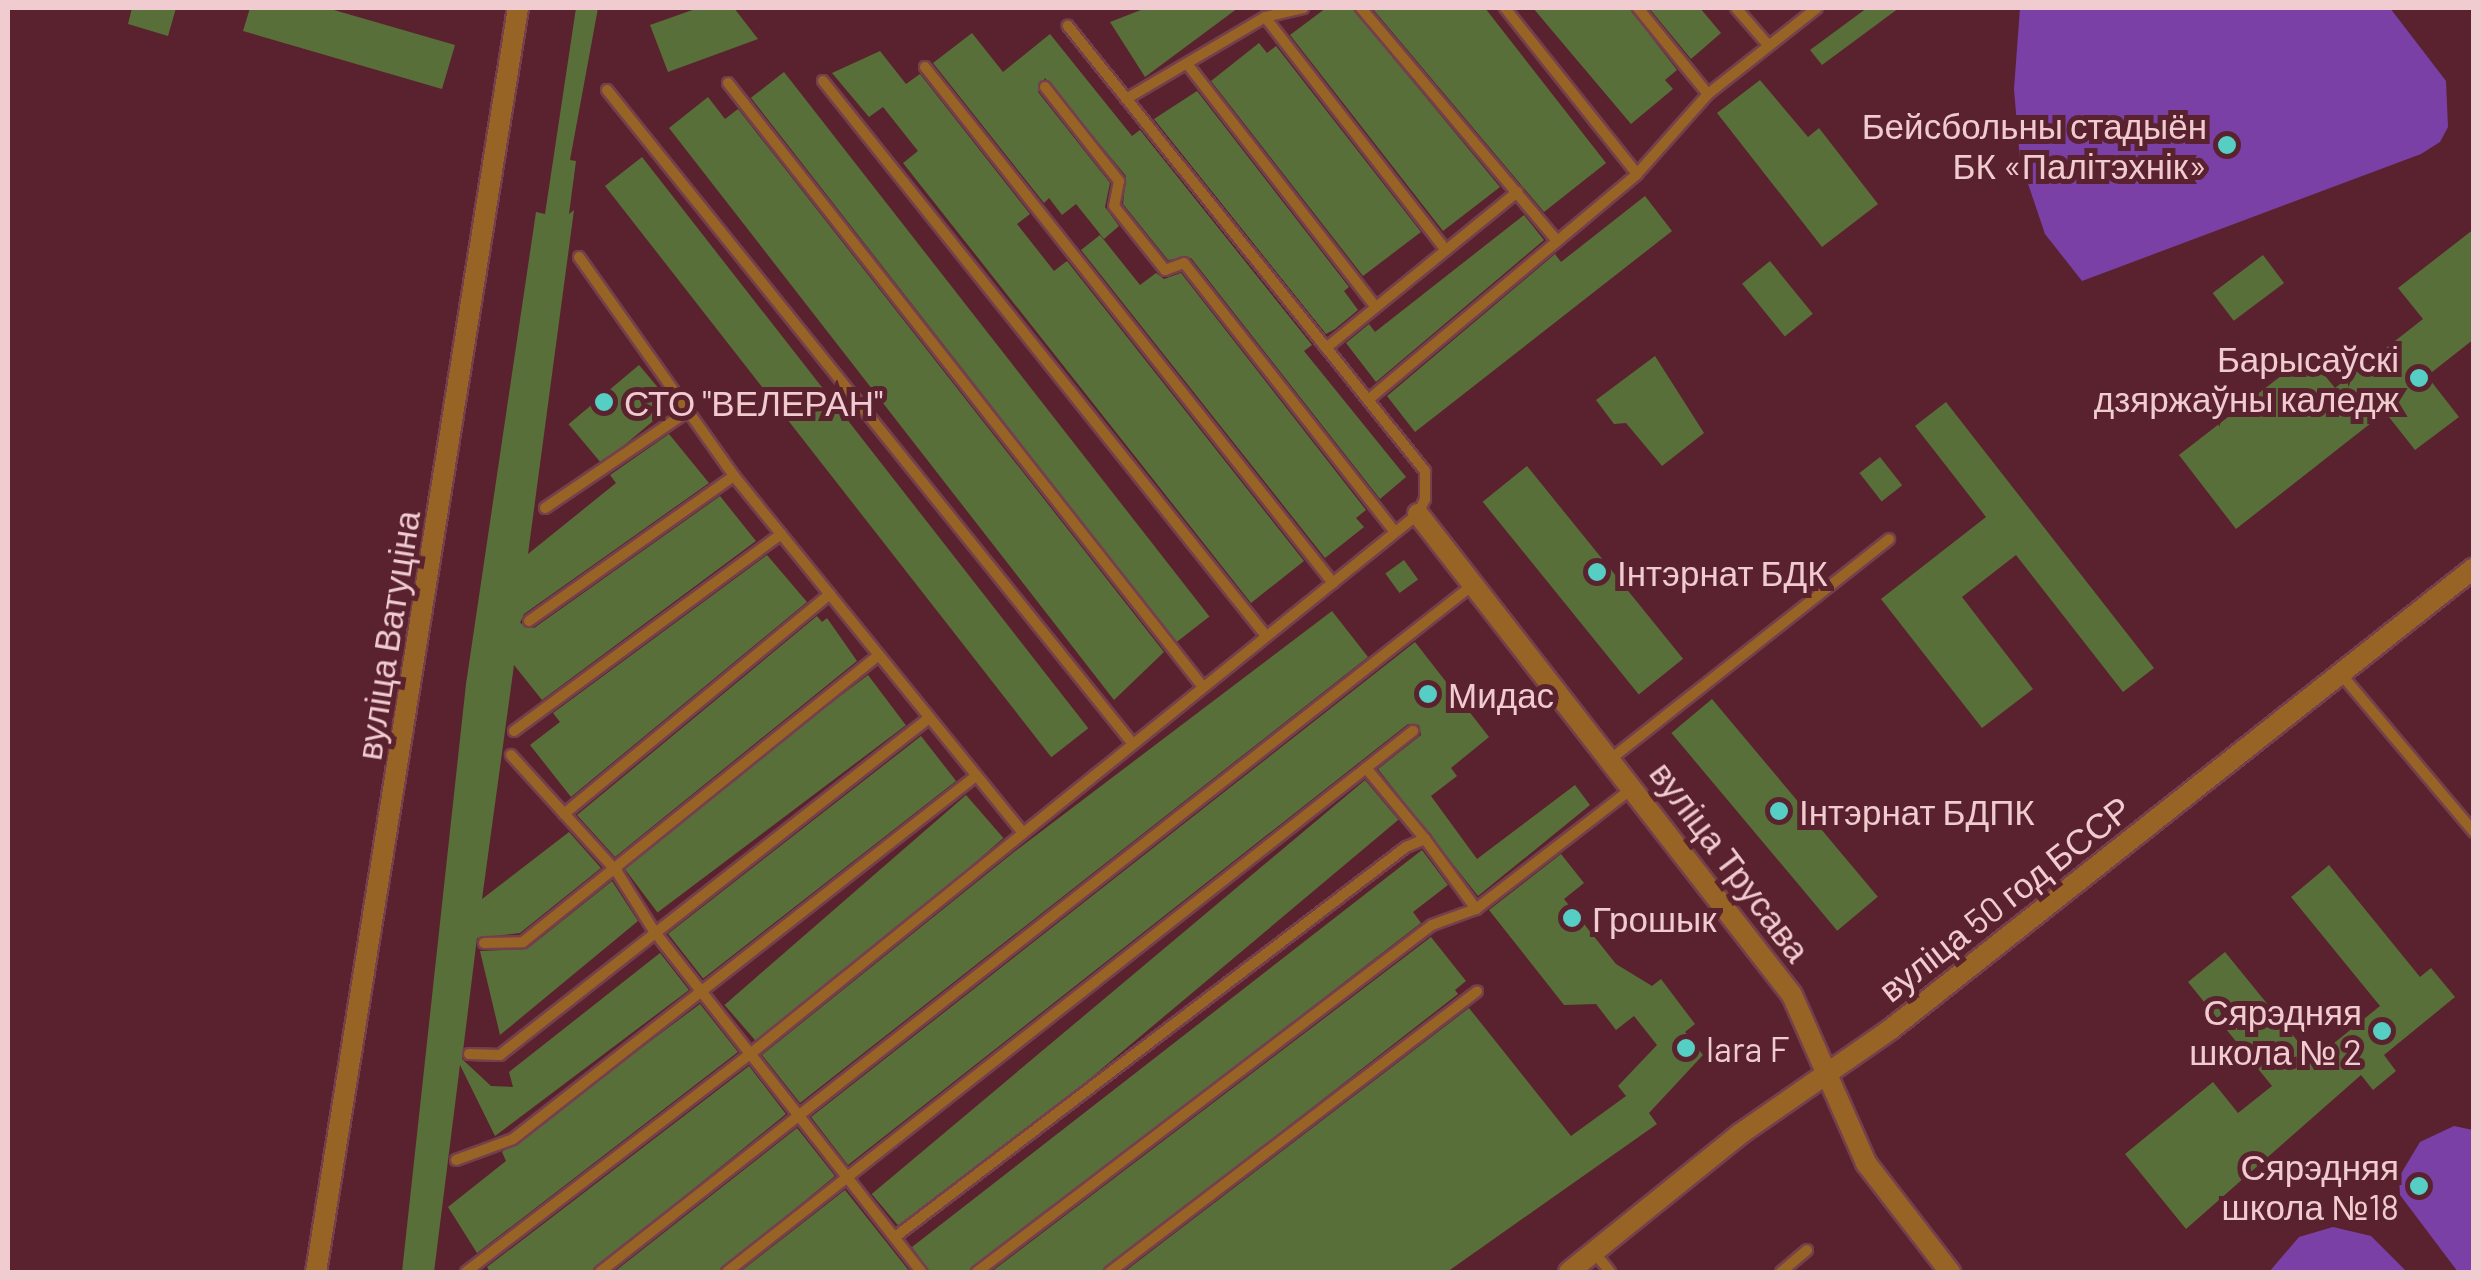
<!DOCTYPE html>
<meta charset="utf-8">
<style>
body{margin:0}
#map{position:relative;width:2481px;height:1280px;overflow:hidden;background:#5a222f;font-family:Barlow,sans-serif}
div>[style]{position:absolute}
.green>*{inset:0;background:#7a40a5}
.building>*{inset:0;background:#586f39;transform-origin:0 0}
.roads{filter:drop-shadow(2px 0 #75404c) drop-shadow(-2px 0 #75404c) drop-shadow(0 2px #75404c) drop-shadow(0 -2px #75404c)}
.lane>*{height:10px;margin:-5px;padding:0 5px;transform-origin:5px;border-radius:5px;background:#976426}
.street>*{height:20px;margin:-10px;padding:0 10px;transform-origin:10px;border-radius:10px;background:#976426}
.dots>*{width:28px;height:28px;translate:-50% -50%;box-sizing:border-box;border:5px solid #5a222f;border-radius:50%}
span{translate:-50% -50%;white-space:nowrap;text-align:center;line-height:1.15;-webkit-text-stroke:10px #5a222f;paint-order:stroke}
.poi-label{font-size:35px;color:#f0cbd0}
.right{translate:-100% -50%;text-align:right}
.left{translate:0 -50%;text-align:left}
.street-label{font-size:35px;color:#f0cbd0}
.frame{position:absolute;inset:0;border:10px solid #f0cbd0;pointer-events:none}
</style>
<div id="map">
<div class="green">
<i style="clip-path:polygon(2020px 8px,2390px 8px,2446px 81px,2448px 127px,2440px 142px,2421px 154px,2082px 281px,2045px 234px,2020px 160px,2014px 89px)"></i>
<i style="clip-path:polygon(2454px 1126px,2473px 1130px,2473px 1272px,2458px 1272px,2400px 1195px,2399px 1177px,2420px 1142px)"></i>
<i style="clip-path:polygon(2333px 1227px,2371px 1236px,2407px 1272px,2269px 1272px,2299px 1237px)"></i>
</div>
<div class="building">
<i style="clip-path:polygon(132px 8px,176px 8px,168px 36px,128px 24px)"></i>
<i style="clip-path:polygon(250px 8px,327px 8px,455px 45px,442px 89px,243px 31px)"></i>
<i style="clip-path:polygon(576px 8px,598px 8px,570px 160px,576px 161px,569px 214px,574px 210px,528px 554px,616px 483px,610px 475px,669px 434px,709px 483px,524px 614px,520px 623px,534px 628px,720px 496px,756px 541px,542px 700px,514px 665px,482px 899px,569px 832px,601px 868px,520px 933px,477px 938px,462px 1059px,491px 1086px,513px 1087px,509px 1072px,660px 953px,689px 990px,495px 1136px,460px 1065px,434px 1272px,402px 1272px,466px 684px,536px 212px,545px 214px)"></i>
<i style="clip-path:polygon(698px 8px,734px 8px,758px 39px,668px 72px,650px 25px)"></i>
<i style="clip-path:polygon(1146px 8px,1238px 8px,1145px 77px,1110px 22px)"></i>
<i style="clip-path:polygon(1326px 8px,1352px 8px,1500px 187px,1443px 231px,1290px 35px)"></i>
<i style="clip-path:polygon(1372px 8px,1485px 8px,1606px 163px,1544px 212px)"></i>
<i style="clip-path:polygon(1533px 8px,1629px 8px,1677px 70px,1665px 80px,1673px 89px,1631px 124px)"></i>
<i style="clip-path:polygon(1649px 8px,1700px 8px,1721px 33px,1691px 59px)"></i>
<i style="clip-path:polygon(1867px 8px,1899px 8px,1822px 65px,1810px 50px)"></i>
<i style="clip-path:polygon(972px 33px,1003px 72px,1050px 34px,1132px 136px,1140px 130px,1312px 345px,1304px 351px,1406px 477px,1380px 499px,1191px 258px,1168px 260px,1123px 204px,1126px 176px,1045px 78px,1038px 92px,1110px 183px,1105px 207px,1119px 226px,1104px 239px,1076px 204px,1062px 215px,1049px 198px,1044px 203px,933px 63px)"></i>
<i style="clip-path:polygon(1259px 43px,1267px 53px,1276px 46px,1421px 232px,1363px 276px,1211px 81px)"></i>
<i style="clip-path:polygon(880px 51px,906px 84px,920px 74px,1030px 214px,1017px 224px,1054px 271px,1067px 261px,1304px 561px,1251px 603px,903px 163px,918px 151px,883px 107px,869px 117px,832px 73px)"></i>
<i style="left:784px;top:72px;width:691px;height:42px;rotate:52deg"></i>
<i style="clip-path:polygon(1760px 80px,1808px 137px,1819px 128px,1878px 204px,1822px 247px,1717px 113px)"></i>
<i style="clip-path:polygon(1197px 91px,1349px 287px,1344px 291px,1358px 310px,1335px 329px,1326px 334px,1154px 119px)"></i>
<i style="clip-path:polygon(708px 97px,725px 119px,738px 109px,1164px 652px,1114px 700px,669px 128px)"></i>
<i style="left:642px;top:157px;width:725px;height:47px;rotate:52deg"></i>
<i style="clip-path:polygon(1645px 196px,1672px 231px,1415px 432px,1387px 396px,1555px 254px,1561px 262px)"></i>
<i style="clip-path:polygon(1524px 215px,1544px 240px,1376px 382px,1346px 343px,1369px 324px,1375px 332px)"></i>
<i style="clip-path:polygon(2474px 229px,2474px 339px,2427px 376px,2459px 417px,2415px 450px,2385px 412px,2236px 529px,2179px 455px,2308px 355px,2335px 388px,2423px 319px,2398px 288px)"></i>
<i style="clip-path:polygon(1100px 235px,1140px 285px,1156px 273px,1164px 279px,1181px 273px,1366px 510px,1356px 518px,1364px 527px,1325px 558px,1081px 250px)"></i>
<i style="left:2263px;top:255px;width:35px;height:63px;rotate:53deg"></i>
<i style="left:1770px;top:261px;width:68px;height:36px;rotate:51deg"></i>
<i style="clip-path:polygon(1655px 356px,1704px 433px,1662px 466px,1626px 423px,1614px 424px,1596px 400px)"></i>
<i style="left:639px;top:365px;width:52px;height:92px;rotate:50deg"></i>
<i style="clip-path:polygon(1946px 402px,2154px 668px,2123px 692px,2016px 555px,1962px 597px,2033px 689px,1982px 728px,1881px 599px,1986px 517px,1915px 426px)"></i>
<i style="left:1880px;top:457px;width:36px;height:26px;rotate:52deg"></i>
<i style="left:1527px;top:466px;width:248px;height:57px;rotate:51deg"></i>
<i style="clip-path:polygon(767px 555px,807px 602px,571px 797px,530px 745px,560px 722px,553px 713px)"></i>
<i style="left:1404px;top:560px;width:24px;height:23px;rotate:54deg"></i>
<i style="clip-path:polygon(1332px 611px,1368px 657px,800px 1103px,762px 1055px,1014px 852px)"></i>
<i style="clip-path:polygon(817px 616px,822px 622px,827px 618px,857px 661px,615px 857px,577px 815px)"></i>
<i style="clip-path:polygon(1415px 642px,1489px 737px,1451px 768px,1457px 776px,1431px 796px,1477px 859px,1575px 785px,1590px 805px,1478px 896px,1378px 769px,1421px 735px,1419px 725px,1408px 724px,848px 1165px,811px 1117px)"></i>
<i style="left:868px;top:675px;width:63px;height:311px;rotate:53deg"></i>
<i style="left:1712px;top:699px;width:258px;height:53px;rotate:50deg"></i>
<i style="left:921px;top:736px;width:57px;height:321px;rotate:52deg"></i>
<i style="left:1365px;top:780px;width:52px;height:644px;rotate:50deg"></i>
<i style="left:966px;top:795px;width:57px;height:320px;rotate:49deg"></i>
<i style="clip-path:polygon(1422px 850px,1448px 885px,1413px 912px,1421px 923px,968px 1272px,930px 1272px,912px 1247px)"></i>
<i style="clip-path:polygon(1561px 854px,1584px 883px,1564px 899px,1616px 964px,1652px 986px,1661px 979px,1695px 1024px,1685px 1032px,1703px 1055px,1649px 1113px,1657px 1124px,1447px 1272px,1124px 1272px,1469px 1008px,1571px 1136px,1626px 1096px,1618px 1086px,1657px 1045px,1634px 1016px,1616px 1030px,1596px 1004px,1564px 1005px,1489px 910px)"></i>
<i style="clip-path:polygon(2329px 865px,2420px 977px,2431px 968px,2455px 997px,2384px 1055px,2396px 1071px,2373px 1090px,2361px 1075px,2186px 1229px,2125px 1154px,2213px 1082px,2238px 1113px,2272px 1086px,2188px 982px,2225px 952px,2313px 1060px,2380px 1006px,2291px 897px)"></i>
<i style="clip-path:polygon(612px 881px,638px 921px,500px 1035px,480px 951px,527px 949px)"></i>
<i style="clip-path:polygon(1431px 937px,1466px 981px,1455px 990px,1458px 994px,1101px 1272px,991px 1272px)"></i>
<i style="clip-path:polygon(700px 1004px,738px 1052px,477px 1253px,448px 1207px,506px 1161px,502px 1152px)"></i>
<i style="clip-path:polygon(749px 1066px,786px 1114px,591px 1272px,490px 1272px,487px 1267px)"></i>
<i style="clip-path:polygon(797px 1128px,835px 1176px,718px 1272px,614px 1272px)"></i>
<i style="clip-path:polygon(845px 1190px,910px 1272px,740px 1272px)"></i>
</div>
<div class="roads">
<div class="lane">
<i style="left:1361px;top:8px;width:301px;rotate:49.9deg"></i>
<i style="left:1505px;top:8px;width:212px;rotate:51.5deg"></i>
<i style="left:1638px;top:8px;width:111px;rotate:50.9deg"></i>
<i style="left:1736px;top:8px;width:49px;rotate:49.1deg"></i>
<i style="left:1265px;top:17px;width:295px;rotate:52.2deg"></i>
<i style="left:1188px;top:65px;width:306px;rotate:52.2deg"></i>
<i style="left:925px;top:67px;width:658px;rotate:51.67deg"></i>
<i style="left:823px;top:81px;width:710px;rotate:51.4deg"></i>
<i style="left:728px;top:83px;width:768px;rotate:51.82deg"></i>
<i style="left:1045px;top:87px;width:120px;rotate:51.8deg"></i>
<i style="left:1119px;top:181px;width:25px;rotate:101deg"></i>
<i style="left:1114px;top:206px;width:82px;rotate:51.4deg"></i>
<i style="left:1165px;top:270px;width:20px;rotate:-20deg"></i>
<i style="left:1184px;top:263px;width:342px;rotate:51.9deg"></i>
<i style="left:607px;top:90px;width:839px;rotate:51.19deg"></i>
<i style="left:1126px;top:99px;width:161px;rotate:-30.5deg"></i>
<i style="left:1265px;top:17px;width:39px;rotate:-13deg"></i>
<i style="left:579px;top:257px;width:268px;rotate:54.7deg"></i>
<i style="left:734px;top:476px;width:459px;rotate:51deg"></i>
<i style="left:1326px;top:348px;width:247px;rotate:-39.2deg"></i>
<i style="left:1368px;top:400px;width:351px;rotate:-40deg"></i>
<i style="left:1637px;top:174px;width:107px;rotate:-48.4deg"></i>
<i style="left:1708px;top:94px;width:139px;rotate:-38.3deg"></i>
<i style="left:545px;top:508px;width:173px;rotate:-34.1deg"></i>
<i style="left:529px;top:621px;width:251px;rotate:-35.3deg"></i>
<i style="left:2341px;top:674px;width:207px;rotate:49.9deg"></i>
<i style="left:514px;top:731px;width:332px;rotate:-36.4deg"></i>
<i style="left:511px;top:755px;width:158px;rotate:47.8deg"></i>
<i style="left:617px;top:872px;width:70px;rotate:57.9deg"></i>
<i style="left:654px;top:931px;width:433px;rotate:51.9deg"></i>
<i style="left:1612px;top:758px;width:353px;rotate:-38.3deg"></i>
<i style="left:1366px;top:768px;width:60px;rotate:-38.2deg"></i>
<i style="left:564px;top:814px;width:345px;rotate:-39.6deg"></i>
<i style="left:484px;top:943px;width:39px;rotate:-1deg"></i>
<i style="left:523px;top:942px;width:457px;rotate:-38.9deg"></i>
<i style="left:469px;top:1054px;width:31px;rotate:2deg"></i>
<i style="left:500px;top:1055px;width:546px;rotate:-38.15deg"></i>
<i style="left:456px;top:1160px;width:61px;rotate:-20.2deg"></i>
<i style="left:513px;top:1139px;width:588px;rotate:-38.1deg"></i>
<i style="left:895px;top:1237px;width:643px;rotate:-37.35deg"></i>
<i style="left:1406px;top:847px;width:21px;rotate:-23deg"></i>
<i style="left:1425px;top:839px;width:87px;rotate:53.9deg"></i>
<i style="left:1594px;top:1252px;width:26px;rotate:51deg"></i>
<i style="left:466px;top:1272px;width:357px;rotate:-37.5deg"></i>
<i style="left:749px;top:1055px;width:860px;rotate:-38.96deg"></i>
<i style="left:1418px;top:514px;width:17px;rotate:-65deg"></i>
<i style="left:1425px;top:499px;width:28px;rotate:-90deg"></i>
<i style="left:1425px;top:471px;width:571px;rotate:-128.74deg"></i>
<i style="left:600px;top:1272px;width:1112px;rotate:-38.21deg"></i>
<i style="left:727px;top:1272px;width:814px;rotate:-38.26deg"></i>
<i style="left:1366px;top:768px;width:92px;rotate:50.3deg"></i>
<i style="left:977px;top:1272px;width:572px;rotate:-37.33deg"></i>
<i style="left:1432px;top:925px;width:47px;rotate:-20deg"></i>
<i style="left:1476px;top:909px;width:200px;rotate:-37.7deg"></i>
<i style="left:1110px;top:1272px;width:462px;rotate:-37.4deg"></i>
<i style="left:1781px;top:1272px;width:34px;rotate:-40deg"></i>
</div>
<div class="street">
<i style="left:1418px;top:514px;width:609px;rotate:52.13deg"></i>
<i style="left:1792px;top:995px;width:184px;rotate:66.2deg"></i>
<i style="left:1866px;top:1163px;width:138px;rotate:52.4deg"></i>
<i style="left:316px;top:1272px;width:1280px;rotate:-80.92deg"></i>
<i style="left:1569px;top:1272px;width:220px;rotate:-38.9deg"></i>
<i style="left:1740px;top:1134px;width:184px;rotate:-34.8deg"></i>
<i style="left:1891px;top:1029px;width:743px;rotate:-38.33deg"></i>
</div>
</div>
<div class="dots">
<i style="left:2227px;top:145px;background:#56cec4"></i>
<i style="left:2419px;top:378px;background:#56cec4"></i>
<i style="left:604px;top:402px;background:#56cec4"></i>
<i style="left:1597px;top:572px;background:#56cec4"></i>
<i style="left:1428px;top:694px;background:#56cec4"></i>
<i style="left:1779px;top:811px;background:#56cec4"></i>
<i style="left:1572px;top:918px;background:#56cec4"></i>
<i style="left:2382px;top:1031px;background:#56cec4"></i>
<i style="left:1686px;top:1048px;background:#56cec4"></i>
<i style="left:2419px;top:1186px;background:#56cec4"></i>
</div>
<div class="poi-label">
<span class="right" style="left:2207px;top:145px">Бейсбольны стадыён<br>БК «Палітэхнік»</span>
<span class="right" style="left:2399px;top:378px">Барысаўскі<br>дзяржаўны каледж</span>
<span class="left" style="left:624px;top:402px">СТО "ВЕЛЕРАН"</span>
<span class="left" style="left:1617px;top:572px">Інтэрнат БДК</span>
<span class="left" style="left:1448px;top:694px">Мидас</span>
<span class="left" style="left:1799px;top:811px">Інтэрнат БДПК</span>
<span class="left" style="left:1592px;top:918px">Грошык</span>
<span class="right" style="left:2362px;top:1031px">Сярэдняя<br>школа № 2</span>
<span class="left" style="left:1706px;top:1048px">lara F</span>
<span class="right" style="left:2399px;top:1186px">Сярэдняя<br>школа №18</span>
</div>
<div class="street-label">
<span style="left:387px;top:635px;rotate:-81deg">вуліца Ватуціна</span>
<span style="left:1731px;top:861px;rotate:53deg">вуліца Трусава</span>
<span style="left:2004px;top:898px;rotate:-38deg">вуліца 50 год БССР</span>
</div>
<div class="frame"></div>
</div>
